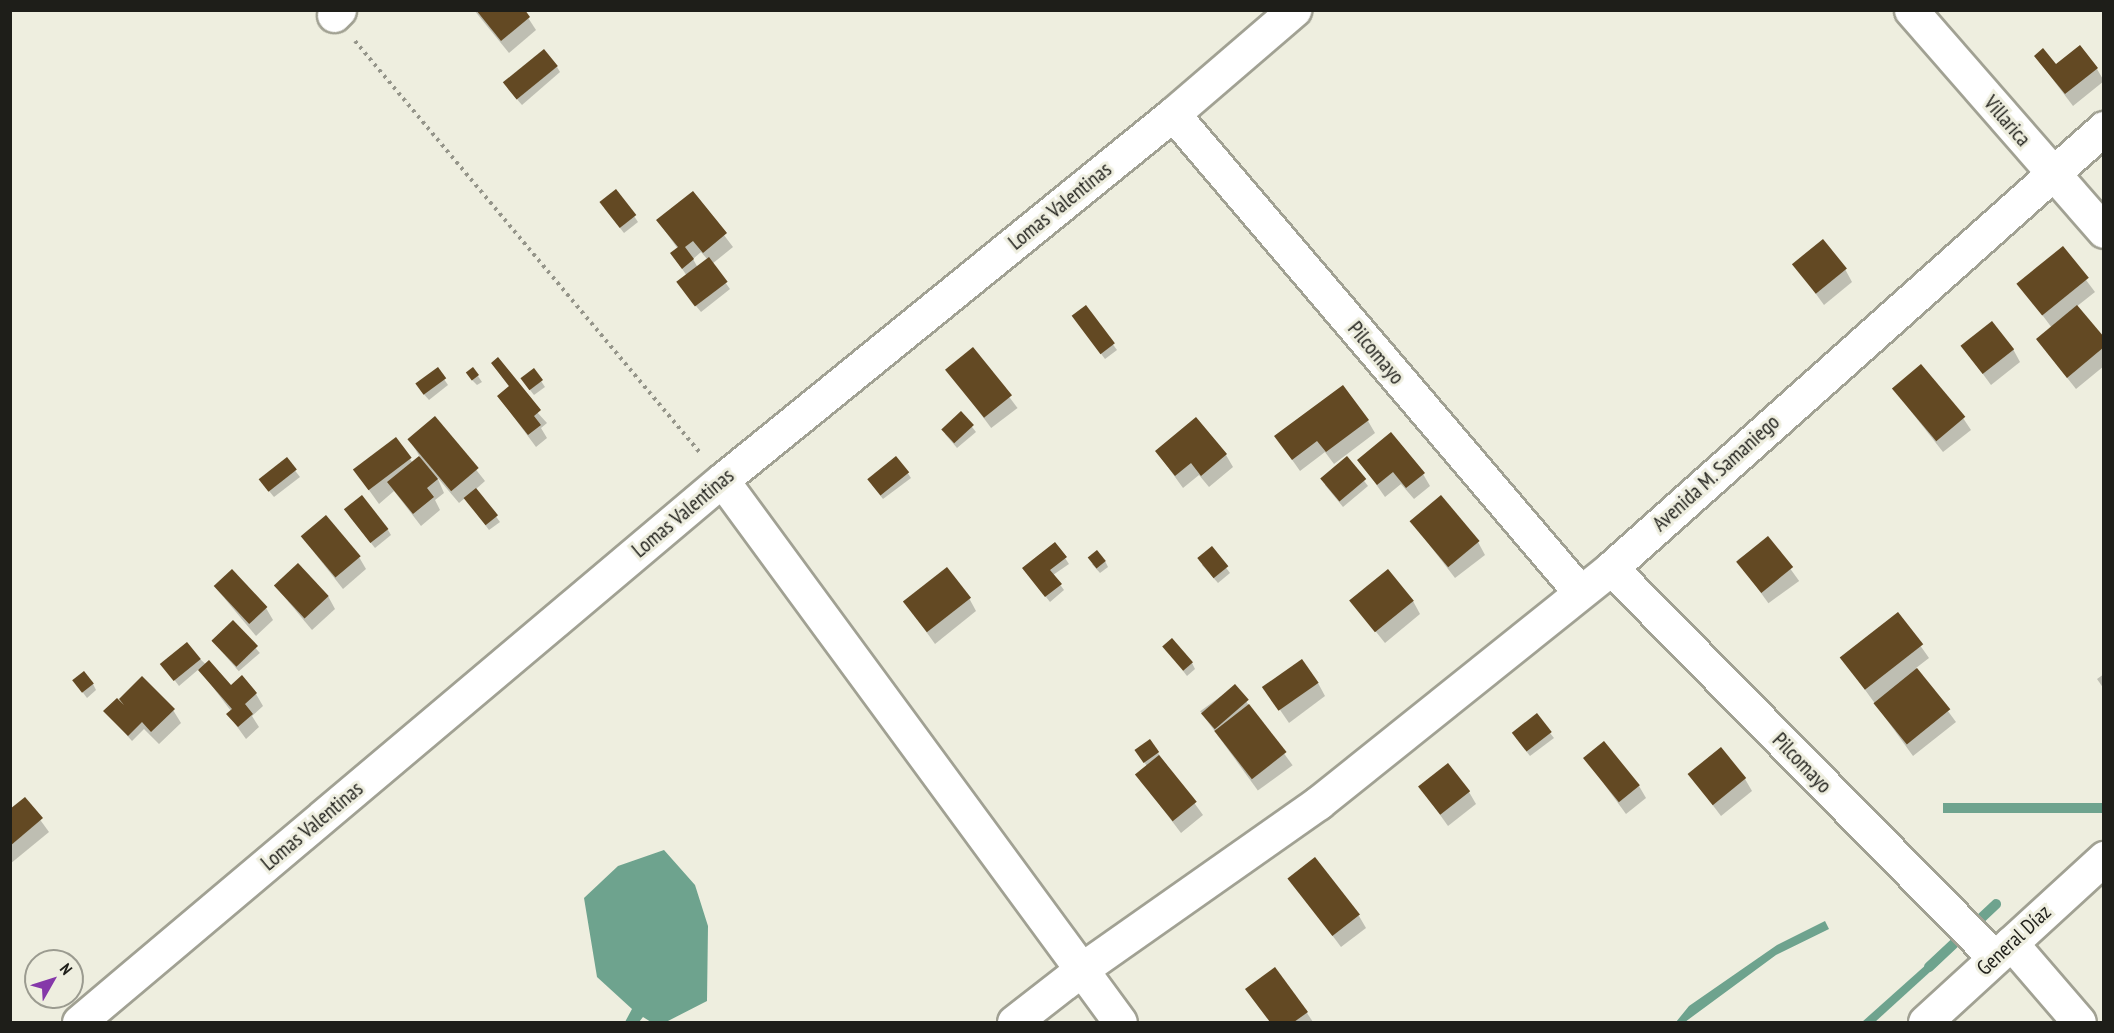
<!DOCTYPE html>
<meta charset="utf-8">
<style>
body{margin:0}
#map{position:relative;width:2114px;height:1033px;overflow:hidden;background:#eeeedf;font-family:"PT Sans Narrow",sans-serif}
div>[style]{position:absolute}
.water>*{inset:0;background:#6ea38e;transform-origin:0 0}
.shadow>*{inset:0;background:#0003;transform-origin:0 0}
.stream>*{height:10px;margin:-5px;padding:0 5px;transform-origin:5px;border-radius:5px;background:#6ea38e}
.building>*{inset:0;background:#634923;transform-origin:0 0}
.path>*{height:4px;margin-top:-2px;transform-origin:0;background:repeating-linear-gradient(90deg,#95958a 0 3px,transparent 0 7.5px)}
.roads{filter:drop-shadow(2px 0 #a1a193) drop-shadow(-2px 0 #a1a193) drop-shadow(0 2px #a1a193) drop-shadow(0 -2px #a1a193)}
.minor>*{height:33px;margin:-16.5px;padding:0 16.5px;transform-origin:16.5px;border-radius:16.5px;background:#fff}
span{translate:-50% -50%;white-space:nowrap;text-align:center;line-height:1.15;-webkit-text-stroke:6px #eeeedf;paint-order:stroke}
.street-label{font-size:21px;color:#1e1e19}
.frame{position:absolute;inset:0;border:12px solid #1e1e19;pointer-events:none}
.north{position:absolute;left:24px;top:949px;width:60px;height:60px;box-sizing:border-box;background:#eeeedf;border:2px solid #9b9b90;border-radius:50%;rotate:51deg;font-size:16px;font-weight:700;line-height:24px;text-align:center;color:#1e1e19}
.north::after{content:'';display:block;margin:auto;width:21px;height:27px;background:#8538a9;clip-path:polygon(50% 0,100% 100%,50% 72%,0 100%)}
</style>
<div id="map">
<div class="water">
<i style="left:2103px;top:803px;width:10px;height:160px;rotate:90deg"></i>
<i style="clip-path:polygon(664px 850px,695px 885px,708px 926px,707px 1001px,666px 1022px,651px 1022px,643px 1017px,639px 1022px,625px 1022px,632px 1009px,597px 977px,584px 898px,618px 866px)"></i>
<i style="clip-path:polygon(1825px 921px,1829px 929px,1776px 955px,1685px 1022px,1676px 1022px,1689px 1006px,1777px 945px)"></i>
<i style="clip-path:polygon(1937px 955px,1942px 961px,1875px 1022px,1862px 1022px)"></i>
</div>
<div class="shadow">
<i style="clip-path:polygon(474px 10px,523px 10px,536px 30px,509px 53px)"></i>
<i style="clip-path:polygon(2035px 56px,2056px 66px,2097px 69px,2104px 81px,2073px 106px)"></i>
<i style="clip-path:polygon(557px 67px,560px 72px,522px 105px,508px 89px)"></i>
<i style="clip-path:polygon(evenodd,692px 193px,733px 247px,712px 264px,730px 289px,701px 312px,682px 289px,687px 276px,672px 254px,678px 249px,658px 221px,692px 193px,701px 252px,708px 260px,698px 268px,693px 259px,701px 252px)"></i>
<i style="clip-path:polygon(604px 208px,634px 216px,638px 222px,624px 233px)"></i>
<i style="clip-path:polygon(2062px 248px,2095px 292px,2076px 307px,2104px 339px,2104px 366px,2076px 389px,2037px 340px,2052px 328px,2019px 284px)"></i>
<i style="clip-path:polygon(1794px 264px,1845px 269px,1852px 282px,1824px 305px)"></i>
<i style="clip-path:polygon(1086px 308px,1117px 350px,1105px 359px,1077px 322px)"></i>
<i style="clip-path:polygon(1963px 347px,2013px 349px,2020px 362px,1991px 385px)"></i>
<i style="left:973px;top:349px;width:74px;height:33px;rotate:53deg"></i>
<i style="clip-path:polygon(492px 363px,547px 423px,541px 428px,547px 438px,536px 447px,499px 397px,510px 388px)"></i>
<i style="clip-path:polygon(437px 369px,448px 385px,429px 400px,421px 391px)"></i>
<i style="clip-path:polygon(473px 369px,482px 382px,477px 385px,471px 379px)"></i>
<i style="clip-path:polygon(541px 381px,545px 387px,534px 395px,526px 385px)"></i>
<i style="clip-path:polygon(1906px 405px,1963px 418px,1971px 430px,1943px 452px)"></i>
<i style="clip-path:polygon(961px 413px,976px 432px,957px 448px,945px 434px)"></i>
<i style="clip-path:polygon(435px 418px,485px 481px,476px 489px,500px 522px,489px 530px,465px 498px,459px 503px,437px 477px,444px 493px,435px 500px,440px 510px,421px 526px,394px 491px,379px 504px,356px 472px,395px 440px,413px 463px,420px 457px,409px 439px)"></i>
<i style="clip-path:polygon(1368px 421px,1375px 433px,1334px 464px,1325px 452px,1300px 471px,1276px 437px)"></i>
<i style="clip-path:polygon(1157px 452px,1226px 455px,1233px 467px,1209px 487px,1199px 475px,1183px 488px)"></i>
<i style="clip-path:polygon(286px 459px,300px 477px,274px 497px,264px 485px)"></i>
<i style="clip-path:polygon(1347px 459px,1368px 486px,1343px 507px,1325px 485px)"></i>
<i style="clip-path:polygon(1359px 460px,1423px 474px,1430px 486px,1414px 499px,1401px 484px,1385px 497px)"></i>
<i style="clip-path:polygon(907px 472px,911px 478px,883px 499px,872px 485px)"></i>
<i style="clip-path:polygon(349px 516px,388px 530px,391px 535px,375px 548px)"></i>
<i style="clip-path:polygon(1411px 521px,1478px 542px,1485px 555px,1455px 578px)"></i>
<i style="clip-path:polygon(302px 537px,359px 557px,366px 569px,343px 589px)"></i>
<i style="left:1768px;top:538px;width:53px;height:38px;rotate:54deg"></i>
<i style="clip-path:polygon(1212px 549px,1230px 573px,1218px 583px,1202px 565px)"></i>
<i style="clip-path:polygon(1065px 558px,1069px 564px,1053px 575px,1064px 590px,1050px 602px,1024px 569px)"></i>
<i style="clip-path:polygon(1105px 561px,1108px 567px,1100px 573px,1092px 564px)"></i>
<i style="clip-path:polygon(215px 587px,266px 608px,273px 620px,256px 636px)"></i>
<i style="clip-path:polygon(276px 587px,328px 596px,335px 609px,312px 630px)"></i>
<i style="clip-path:polygon(969px 598px,976px 611px,935px 644px,905px 602px)"></i>
<i style="clip-path:polygon(1413px 601px,1420px 614px,1385px 643px,1352px 602px)"></i>
<i style="clip-path:polygon(1898px 614px,1929px 658px,1916px 668px,1956px 722px,1913px 756px,1842px 658px)"></i>
<i style="left:233px;top:622px;width:41px;height:28px;rotate:49deg"></i>
<i style="clip-path:polygon(1164px 646px,1192px 663px,1195px 669px,1187px 676px)"></i>
<i style="clip-path:polygon(200px 659px,231px 687px,242px 677px,256px 694px,263px 706px,252px 716px,259px 727px,246px 739px,228px 714px,231px 711px,199px 669px,179px 686px,163px 665px)"></i>
<i style="clip-path:polygon(2104px 674px,2104px 689px,2097px 679px)"></i>
<i style="clip-path:polygon(1318px 683px,1325px 696px,1289px 723px,1265px 688px)"></i>
<i style="clip-path:polygon(93px 684px,96px 690px,87px 698px,78px 686px)"></i>
<i style="left:1235px;top:686px;width:98px;height:43px;rotate:54deg"></i>
<i style="clip-path:polygon(125px 708px,173px 710px,181px 723px,159px 744px,144px 729px,132px 741px,105px 711px)"></i>
<i style="clip-path:polygon(1550px 733px,1554px 738px,1530px 756px,1516px 738px)"></i>
<i style="clip-path:polygon(1158px 753px,1203px 815px,1181px 833px,1137px 775px,1147px 766px,1140px 757px)"></i>
<i style="clip-path:polygon(1585px 758px,1639px 786px,1646px 798px,1626px 814px)"></i>
<i style="clip-path:polygon(1689px 774px,1745px 779px,1752px 791px,1721px 816px)"></i>
<i style="clip-path:polygon(1420px 787px,1469px 792px,1476px 804px,1448px 826px)"></i>
<i style="clip-path:polygon(25px 799px,49px 832px,10px 864px,10px 811px)"></i>
<i style="clip-path:polygon(1290px 879px,1359px 916px,1366px 928px,1341px 947px)"></i>
<i style="clip-path:polygon(1275px 969px,1307px 1013px,1313px 1022px,1270px 1022px,1255px 1002px,1247px 990px)"></i>
</div>
<div class="stream">
<i style="left:1929px;top:967px;width:92px;rotate:-43.2deg"></i>
</div>
<div class="building">
<i style="clip-path:polygon(476px 10px,525px 10px,530px 17px,501px 41px)"></i>
<i style="clip-path:polygon(2080px 45px,2098px 68px,2065px 94px,2034px 56px,2043px 48px,2056px 64px)"></i>
<i style="left:544px;top:49px;width:22px;height:53px;rotate:51deg"></i>
<i style="left:616px;top:189px;width:33px;height:21px;rotate:52deg"></i>
<i style="clip-path:polygon(693px 191px,727px 233px,703px 253px,693px 241px,685px 247px,694px 259px,682px 269px,670px 253px,678px 247px,656px 220px)"></i>
<i style="left:1823px;top:239px;width:38px;height:40px;rotate:51deg"></i>
<i style="left:2063px;top:246px;width:41px;height:60px;rotate:51deg"></i>
<i style="left:709px;top:257px;width:31px;height:41px;rotate:53deg"></i>
<i style="left:1086px;top:305px;width:48px;height:18px;rotate:53deg"></i>
<i style="clip-path:polygon(2077px 305px,2104px 337px,2104px 347px,2067px 378px,2036px 339px)"></i>
<i style="left:1992px;top:321px;width:36px;height:40px;rotate:52deg"></i>
<i style="left:973px;top:347px;width:62px;height:36px;rotate:51deg"></i>
<i style="clip-path:polygon(498px 357px,541px 410px,534px 416px,541px 425px,528px 435px,497px 396px,509px 386px,491px 363px)"></i>
<i style="left:1921px;top:364px;width:69px;height:38px;rotate:50deg"></i>
<i style="left:438px;top:367px;width:14px;height:28px;rotate:54deg"></i>
<i style="left:473px;top:367px;width:10px;height:9px;rotate:53deg"></i>
<i style="left:534px;top:368px;width:15px;height:17px;rotate:53deg"></i>
<i style="clip-path:polygon(1343px 385px,1369px 420px,1326px 452px,1317px 441px,1292px 460px,1274px 436px)"></i>
<i style="left:961px;top:411px;width:19px;height:27px;rotate:47deg"></i>
<i style="left:435px;top:416px;width:68px;height:36px;rotate:50deg"></i>
<i style="clip-path:polygon(1196px 417px,1227px 454px,1201px 476px,1191px 463px,1175px 476px,1155px 451px)"></i>
<i style="clip-path:polygon(1391px 432px,1425px 473px,1406px 488px,1393px 472px,1377px 485px,1357px 460px)"></i>
<i style="left:396px;top:437px;width:26px;height:54px;rotate:53deg"></i>
<i style="clip-path:polygon(419px 456px,438px 479px,427px 488px,434px 497px,413px 514px,387px 482px)"></i>
<i style="left:896px;top:456px;width:21px;height:37px;rotate:51deg"></i>
<i style="left:1347px;top:456px;width:30px;height:35px;rotate:50deg"></i>
<i style="left:287px;top:457px;width:16px;height:36px;rotate:52deg"></i>
<i style="left:476px;top:488px;width:35px;height:16px;rotate:51deg"></i>
<i style="left:362px;top:495px;width:43px;height:23px;rotate:52deg"></i>
<i style="left:1441px;top:495px;width:60px;height:41px;rotate:50deg"></i>
<i style="left:326px;top:515px;width:54px;height:33px;rotate:50deg"></i>
<i style="left:1768px;top:536px;width:40px;height:41px;rotate:51deg"></i>
<i style="clip-path:polygon(1055px 542px,1067px 557px,1050px 570px,1062px 584px,1045px 597px,1022px 568px)"></i>
<i style="left:1212px;top:546px;width:26px;height:19px;rotate:51deg"></i>
<i style="left:1097px;top:550px;width:14px;height:12px;rotate:51deg"></i>
<i style="left:298px;top:563px;width:45px;height:33px;rotate:47deg"></i>
<i style="left:947px;top:567px;width:39px;height:56px;rotate:52deg"></i>
<i style="left:232px;top:569px;width:52px;height:25px;rotate:47deg"></i>
<i style="left:1388px;top:569px;width:41px;height:50px;rotate:51deg"></i>
<i style="left:1898px;top:612px;width:41px;height:74px;rotate:52deg"></i>
<i style="left:233px;top:620px;width:36px;height:30px;rotate:46deg"></i>
<i style="left:1172px;top:638px;width:32px;height:13px;rotate:49deg"></i>
<i style="left:187px;top:642px;width:22px;height:35px;rotate:51deg"></i>
<i style="left:1302px;top:659px;width:29px;height:49px;rotate:55deg"></i>
<i style="clip-path:polygon(209px 660px,231px 685px,242px 675px,257px 693px,245px 704px,253px 714px,238px 727px,226px 714px,232px 709px,198px 670px)"></i>
<i style="left:1917px;top:668px;width:53px;height:56px;rotate:51deg"></i>
<i style="left:84px;top:671px;width:16px;height:15px;rotate:52deg"></i>
<i style="clip-path:polygon(142px 676px,175px 709px,151px 732px,142px 722px,128px 736px,103px 711px,117px 698px,124px 705px,119px 699px)"></i>
<i style="left:1235px;top:684px;width:21px;height:45px;rotate:49deg"></i>
<i style="left:1249px;top:704px;width:61px;height:44px;rotate:52deg"></i>
<i style="left:1537px;top:713px;width:24px;height:32px;rotate:52deg"></i>
<i style="left:1150px;top:739px;width:16px;height:19px;rotate:55deg"></i>
<i style="left:1604px;top:741px;width:57px;height:27px;rotate:51deg"></i>
<i style="left:1721px;top:747px;width:40px;height:43px;rotate:51deg"></i>
<i style="left:1159px;top:755px;width:60px;height:31px;rotate:51deg"></i>
<i style="left:1448px;top:763px;width:36px;height:38px;rotate:52deg"></i>
<i style="clip-path:polygon(25px 797px,43px 818px,10px 846px,10px 809px)"></i>
<i style="left:1315px;top:857px;width:73px;height:35px;rotate:52deg"></i>
<i style="clip-path:polygon(1275px 967px,1308px 1012px,1294px 1022px,1270px 1022px,1245px 989px)"></i>
</div>
<div class="path">
<i style="left:355px;top:41px;width:539px;rotate:50.04deg"></i>
</div>
<div class="roads">
<div class="minor">
<i style="left:1911px;top:10px;width:293px;rotate:48.9deg"></i>
<i style="left:334px;top:15px;width:7px;rotate:-45deg"></i>
<i style="left:1173px;top:114px;width:628px;rotate:49.59deg"></i>
<i style="left:722px;top:480px;width:672px;rotate:53.71deg"></i>
<i style="left:1611px;top:568px;width:547px;rotate:45.44deg"></i>
<i style="left:2011px;top:943px;width:104px;rotate:49.3deg"></i>
<i style="left:79px;top:1022px;width:841px;rotate:-40.13deg"></i>
<i style="left:722px;top:480px;width:581px;rotate:-39.06deg"></i>
<i style="left:1173px;top:114px;width:160px;rotate:-40.7deg"></i>
<i style="left:1014px;top:1022px;width:86px;rotate:-37.9deg"></i>
<i style="left:1082px;top:969px;width:289px;rotate:-35.1deg"></i>
<i style="left:1318px;top:803px;width:376px;rotate:-38.7deg"></i>
<i style="left:1611px;top:568px;width:661px;rotate:-41.75deg"></i>
<i style="left:1925px;top:1022px;width:243px;rotate:-42.5deg"></i>
</div>
</div>
<div class="street-label">
<span style="left:2007px;top:121px;rotate:49deg">Villarica</span>
<span style="left:1060px;top:206px;rotate:-39deg">Lomas Valentinas</span>
<span style="left:1376px;top:353px;rotate:50deg">Pilcomayo</span>
<span style="left:1716px;top:473px;rotate:-42deg">Avenida M. Samaniego</span>
<span style="left:683px;top:513px;rotate:-40deg">Lomas Valentinas</span>
<span style="left:1802px;top:763px;rotate:46deg">Pilcomayo</span>
<span style="left:312px;top:826px;rotate:-40deg">Lomas Valentinas</span>
<span style="left:2014px;top:940px;rotate:-43deg">General Díaz</span>
</div>
<div class="frame"></div>
<div class="north">N</div>
</div>
